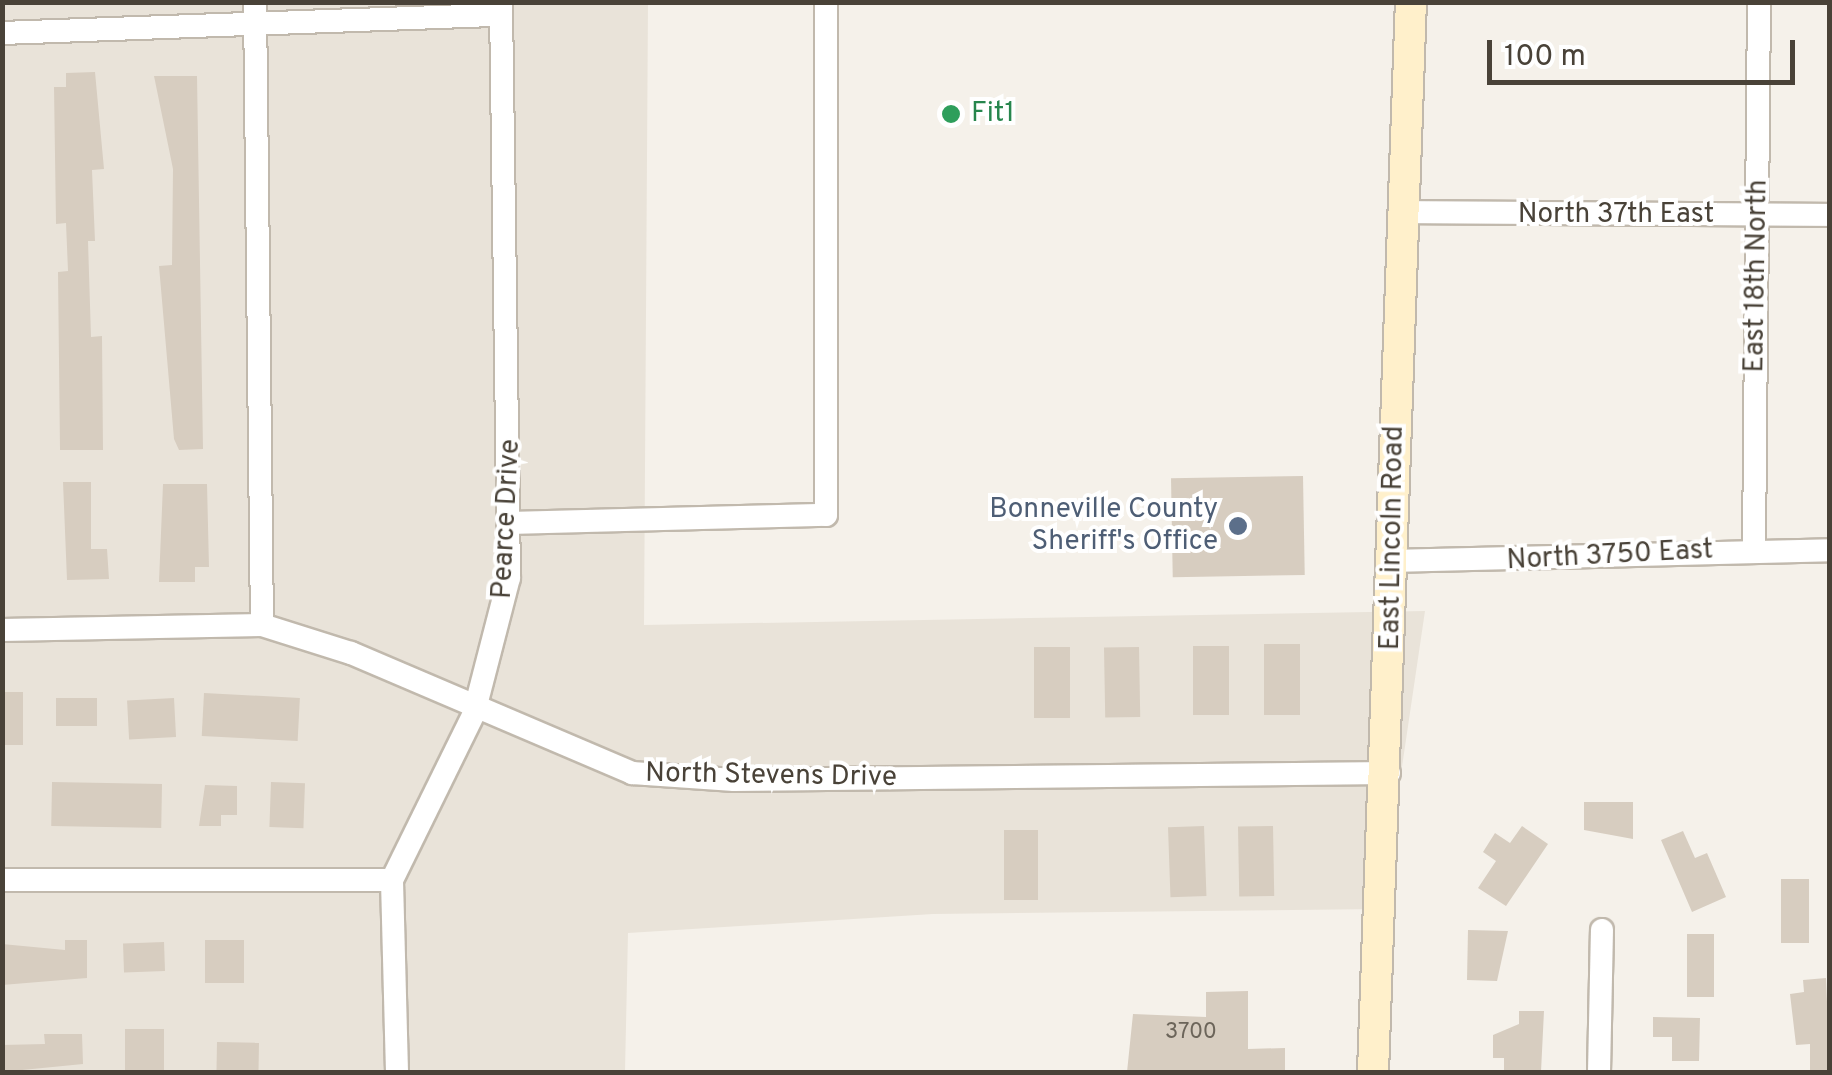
<!DOCTYPE html>
<style>
body{margin:0}
#map{position:relative;width:1832px;height:1075px;overflow:hidden;background:#f5f1ea;font-family:Overpass,sans-serif}
div>[style]{position:absolute}
.residential>*{inset:0;background:#e9e3d9}
.building>*{inset:0;background:#d7cdc0;transform-origin:0 0}
.roads{filter:drop-shadow(2px 0 #c1b9ad) drop-shadow(-2px 0 #c1b9ad) drop-shadow(0 2px #c1b9ad) drop-shadow(0 -2px #c1b9ad)}
.minor>*{height:22px;margin:-11px;padding:0 11px;transform-origin:11px;border-radius:11px;background:#fff}
.secondary>*{height:30px;margin:-15px;padding:0 15px;transform-origin:15px;border-radius:15px;background:#fff0cb}
.dots>*{width:28px;height:28px;translate:-50% -50%;box-sizing:border-box;border:5px solid #fff;border-radius:50%}
span{translate:-50% -50%;white-space:nowrap;text-align:center;line-height:1.15;-webkit-text-stroke:8px #fff;paint-order:stroke}
.number-label{font-size:22px;color:#6c655a}
.number-label span{-webkit-text-stroke-width:0}
.leisure-label{font-size:28px;color:#27864d}
.left{translate:0 -50%;text-align:left}
.street-label{font-size:28px;color:#494238}
.service-label{font-size:28px;color:#4e5e75}
.right{translate:-100% -50%;text-align:right}
.frame{position:absolute;inset:0;border:5px solid #494238;pointer-events:none}
.scale{position:absolute;left:1487px;top:40px;width:308px;height:45px;box-sizing:border-box;border:5px solid #494238;border-top:0;padding-left:12px;font-size:30px;line-height:35px;white-space:nowrap;color:#494238;-webkit-text-stroke:8px #fff;paint-order:stroke}
</style>
<div id="map">
<div class="residential">
<i style="clip-path:polygon(2px 3px,648px 3px,644px 625px,1425px 611px,1381px 909px,933px 914px,628px 933px,625px 1072px,3px 1072px)"></i>
</div>
<div class="building">
<i style="clip-path:polygon(95px 72px,104px 169px,92px 170px,95px 241px,88px 241px,91px 337px,102px 336px,103px 450px,60px 450px,58px 272px,68px 271px,66px 223px,56px 224px,54px 87px,66px 87px,66px 73px)"></i>
<i style="clip-path:polygon(154px 76px,197px 76px,203px 449px,179px 450px,174px 439px,159px 266px,172px 265px,173px 169px)"></i>
<i style="left:1303px;top:476px;width:99px;height:132px;rotate:89deg"></i>
<i style="clip-path:polygon(63px 482px,91px 482px,91px 549px,107px 549px,109px 579px,67px 580px)"></i>
<i style="clip-path:polygon(163px 484px,207px 484px,209px 567px,195px 567px,195px 582px,159px 582px)"></i>
<i style="left:1300px;top:644px;width:71px;height:36px;rotate:90deg"></i>
<i style="left:1193px;top:646px;width:36px;height:69px"></i>
<i style="left:1070px;top:647px;width:71px;height:36px;rotate:90deg"></i>
<i style="left:1139px;top:647px;width:70px;height:35px;rotate:89deg"></i>
<i style="left:2px;top:692px;width:21px;height:53px"></i>
<i style="left:204px;top:693px;width:96px;height:43px;rotate:3deg"></i>
<i style="left:56px;top:698px;width:41px;height:28px"></i>
<i style="left:174px;top:698px;width:39px;height:47px;rotate:87deg"></i>
<i style="left:271px;top:782px;width:34px;height:45px;rotate:2deg"></i>
<i style="left:162px;top:784px;width:44px;height:110px;rotate:91deg"></i>
<i style="clip-path:polygon(205px 785px,237px 786px,237px 815px,221px 815px,221px 826px,199px 826px)"></i>
<i style="clip-path:polygon(1584px 802px,1633px 802px,1633px 839px,1584px 830px)"></i>
<i style="left:1204px;top:826px;width:70px;height:36px;rotate:88deg"></i>
<i style="left:1273px;top:826px;width:70px;height:35px;rotate:89deg"></i>
<i style="clip-path:polygon(1522px 826px,1548px 844px,1506px 906px,1478px 888px,1496px 861px,1483px 852px,1495px 833px,1510px 843px)"></i>
<i style="left:1004px;top:830px;width:34px;height:70px"></i>
<i style="clip-path:polygon(1683px 831px,1695px 858px,1707px 853px,1726px 897px,1692px 912px,1661px 840px)"></i>
<i style="left:1781px;top:879px;width:28px;height:64px"></i>
<i style="clip-path:polygon(1468px 930px,1508px 931px,1497px 981px,1467px 980px)"></i>
<i style="left:1687px;top:934px;width:27px;height:63px"></i>
<i style="clip-path:polygon(65px 940px,87px 940px,87px 978px,2px 985px,2px 944px,65px 950px)"></i>
<i style="left:205px;top:940px;width:39px;height:43px"></i>
<i style="left:164px;top:942px;width:29px;height:41px;rotate:88deg"></i>
<i style="clip-path:polygon(1826px 978px,1830px 1072px,1810px 1072px,1810px 1044px,1796px 1045px,1790px 994px,1804px 992px,1803px 980px)"></i>
<i style="clip-path:polygon(1248px 991px,1248px 1049px,1285px 1048px,1285px 1072px,1127px 1072px,1133px 1014px,1206px 1017px,1206px 992px)"></i>
<i style="clip-path:polygon(1519px 1011px,1544px 1011px,1541px 1072px,1504px 1072px,1504px 1058px,1493px 1058px,1493px 1035px,1519px 1024px)"></i>
<i style="clip-path:polygon(1653px 1017px,1700px 1018px,1699px 1061px,1672px 1061px,1672px 1037px,1653px 1037px)"></i>
<i style="left:125px;top:1029px;width:39px;height:43px"></i>
<i style="clip-path:polygon(44px 1034px,82px 1034px,83px 1064px,2px 1072px,2px 1045px,45px 1044px)"></i>
<i style="left:217px;top:1042px;width:42px;height:29px;rotate:1deg"></i>
</div>
<div class="roads">
<div class="minor">
<i style="left:255px;top:2px;width:623px;rotate:89.36deg"></i>
<i style="left:2px;top:33px;width:499px;rotate:-2.1deg"></i>
<i style="left:1402px;top:212px;width:428px;rotate:0.4deg"></i>
<i style="left:510px;top:523px;width:316px;rotate:-1.5deg"></i>
<i style="left:826px;top:515px;width:513px;rotate:-90deg"></i>
<i style="left:1754px;top:549px;width:547px;rotate:-89.48deg"></i>
<i style="left:1391px;top:561px;width:439px;rotate:-1.4deg"></i>
<i style="left:2px;top:630px;width:260px;rotate:-1.1deg"></i>
<i style="left:262px;top:625px;width:93px;rotate:17.5deg"></i>
<i style="left:351px;top:653px;width:306px;rotate:23.1deg"></i>
<i style="left:632px;top:773px;width:102px;rotate:3.9deg"></i>
<i style="left:734px;top:780px;width:655px;rotate:-0.61deg"></i>
<i style="left:2px;top:880px;width:390px"></i>
<i style="left:397px;top:1072px;width:192px;rotate:-91.5deg"></i>
<i style="left:392px;top:880px;width:186px;rotate:-63.8deg"></i>
<i style="left:474px;top:713px;width:139px;rotate:-75.5deg"></i>
<i style="left:509px;top:578px;width:576px;rotate:-90.8deg"></i>
<i style="left:1599px;top:1072px;width:142px;rotate:-88.8deg"></i>
</div>
<div class="secondary">
<i style="left:1373px;top:1072px;width:1071px;rotate:-87.97deg"></i>
</div>
</div>
<div class="dots">
<i style="left:951px;top:114px;background:#2e9e5b"></i>
<i style="left:1238px;top:526px;background:#5c6f8a"></i>
</div>
<div class="number-label">
<span style="left:1191px;top:1033px">3700</span>
</div>
<div class="leisure-label">
<span class="left" style="left:971px;top:114px">Fit1</span>
</div>
<div class="street-label">
<span style="left:1616px;top:215px">North 37th East</span>
<span style="left:1757px;top:276px;rotate:-89deg">East 18th North</span>
<span style="left:507px;top:519px;rotate:-87deg">Pearce Drive</span>
<span style="left:1393px;top:538px;rotate:-89deg">East Lincoln Road</span>
<span style="left:1610px;top:556px;rotate:-3deg">North 3750 East</span>
<span style="left:771px;top:776px;rotate:1deg">North Stevens Drive</span>
</div>
<div class="service-label">
<span class="right" style="left:1218px;top:526px">Bonneville County<br>Sheriff's Office</span>
</div>
<div class="frame"></div>
<div class="scale">100 m</div>
</div>
